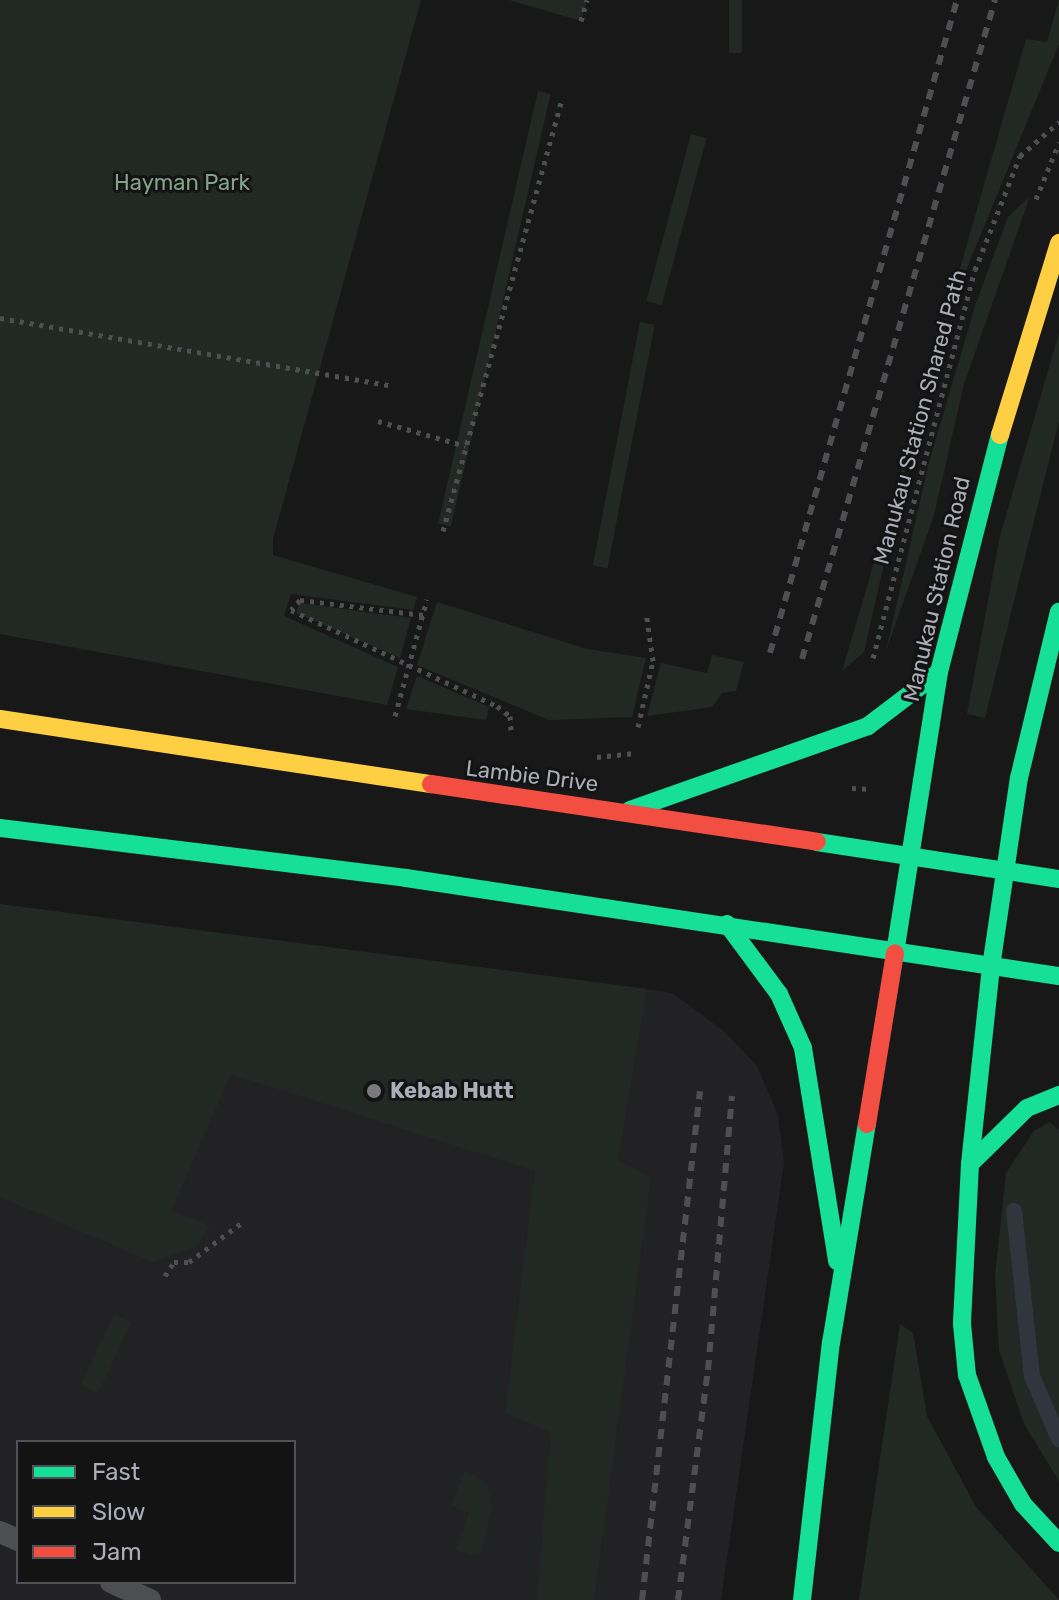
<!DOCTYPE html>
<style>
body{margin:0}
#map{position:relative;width:1059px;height:1600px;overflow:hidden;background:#181819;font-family:Rubik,sans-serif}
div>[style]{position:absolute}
.built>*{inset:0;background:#222224}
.green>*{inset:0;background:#222924;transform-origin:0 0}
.stream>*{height:16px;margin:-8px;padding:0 8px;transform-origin:8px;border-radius:8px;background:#30363d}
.path>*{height:5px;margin-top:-2.5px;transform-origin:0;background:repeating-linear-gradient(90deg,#4e4f52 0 4px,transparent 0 10px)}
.lane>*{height:22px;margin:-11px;padding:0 11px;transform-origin:11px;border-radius:11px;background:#4d4e51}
.fast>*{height:18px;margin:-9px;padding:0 9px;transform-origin:9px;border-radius:9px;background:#16e098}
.slow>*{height:18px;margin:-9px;padding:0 9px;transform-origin:9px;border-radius:9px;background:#ffcf43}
.jam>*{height:18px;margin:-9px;padding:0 9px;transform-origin:9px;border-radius:9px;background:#f24e42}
.rail>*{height:6px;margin-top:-3px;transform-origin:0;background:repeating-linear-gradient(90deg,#4e4f52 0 10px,transparent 0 18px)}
.dots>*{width:22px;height:22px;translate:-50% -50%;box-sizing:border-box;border:4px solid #131314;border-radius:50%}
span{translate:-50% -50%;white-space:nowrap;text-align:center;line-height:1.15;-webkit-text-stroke:6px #131314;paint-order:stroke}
.park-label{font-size:22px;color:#84a18a}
.street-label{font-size:22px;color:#abaeb8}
.poi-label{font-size:22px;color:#abaeb8;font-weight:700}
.left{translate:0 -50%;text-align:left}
.legend{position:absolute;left:16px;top:1440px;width:280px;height:144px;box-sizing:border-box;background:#131314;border:2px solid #505156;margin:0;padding:10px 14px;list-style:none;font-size:24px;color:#abaeb8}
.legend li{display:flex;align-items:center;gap:16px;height:40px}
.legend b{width:40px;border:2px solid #505156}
</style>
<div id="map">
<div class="built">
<i style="clip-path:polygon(evenodd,0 904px,647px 989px,672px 993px,725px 1032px,757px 1066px,778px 1115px,784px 1163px,721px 1600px,0 1600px,0 904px,18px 1442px,294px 1442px,294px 1582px,18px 1582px,18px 1442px)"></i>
</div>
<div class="green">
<i style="clip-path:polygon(0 0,421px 0,273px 539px,273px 555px,417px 597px,413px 610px,291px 594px,284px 616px,398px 667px,387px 705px,0 634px)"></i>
<i style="clip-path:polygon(509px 0,587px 0,581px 21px)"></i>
<i style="left:729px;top:0;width:13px;height:53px"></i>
<i style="clip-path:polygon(1059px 0,1059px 44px,944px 324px,1026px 39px,1047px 42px)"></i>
<i style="left:538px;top:91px;width:13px;height:444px;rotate:13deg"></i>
<i style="left:691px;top:134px;width:16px;height:173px;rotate:15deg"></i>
<i style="clip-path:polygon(1030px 196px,964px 384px,934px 515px,886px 651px,928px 466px,976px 303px,1008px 217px)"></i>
<i style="left:640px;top:322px;width:15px;height:248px;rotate:11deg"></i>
<i style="clip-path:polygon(1059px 333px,1059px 421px,985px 718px,967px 714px,1000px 536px)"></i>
<i style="clip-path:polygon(917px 418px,864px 652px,842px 671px)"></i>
<i style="clip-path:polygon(437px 602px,587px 649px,646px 658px,632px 717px,549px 720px,417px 665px)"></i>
<i style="clip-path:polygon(299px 603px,411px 618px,400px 658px,296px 613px)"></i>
<i style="clip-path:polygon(712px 655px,744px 662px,736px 691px,722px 693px,712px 707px,647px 716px,661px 663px,707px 673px)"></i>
<i style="clip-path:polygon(417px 676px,489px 707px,486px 720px,406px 709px)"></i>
<i style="clip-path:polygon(0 904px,647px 989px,618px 1160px,651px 1177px,594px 1600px,537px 1600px,551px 1432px,505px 1413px,535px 1171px,231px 1074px,171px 1211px,210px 1226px,196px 1247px,153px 1262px,0 1197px)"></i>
<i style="clip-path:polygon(1050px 1122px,1059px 1130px,1059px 1481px,1024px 1424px,999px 1350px,995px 1276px,1006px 1173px,1034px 1131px)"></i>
<i style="left:114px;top:1314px;width:19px;height:79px;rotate:25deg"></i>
<i style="clip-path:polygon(900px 1324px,913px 1333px,927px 1416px,976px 1507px,1059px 1600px,859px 1600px)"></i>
<i style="clip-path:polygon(465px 1470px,487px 1484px,492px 1507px,481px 1553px,472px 1556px,455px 1550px,469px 1513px,451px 1505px)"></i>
</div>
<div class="stream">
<i style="left:1014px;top:1211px;width:166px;rotate:83.8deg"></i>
<i style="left:1032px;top:1376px;width:69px;rotate:66.8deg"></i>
</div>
<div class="path">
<i style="left:581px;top:21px;width:22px;rotate:-74deg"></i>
<i style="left:1036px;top:199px;width:61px;rotate:-67.7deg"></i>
<i style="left:0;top:318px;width:395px;rotate:9.8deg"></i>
<i style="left:378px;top:421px;width:91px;rotate:15.9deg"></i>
<i style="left:443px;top:531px;width:448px;rotate:-74.6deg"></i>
<i style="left:423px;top:615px;width:124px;rotate:-173deg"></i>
<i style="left:300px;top:600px;width:13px;rotate:132deg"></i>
<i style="left:291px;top:610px;width:227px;rotate:25deg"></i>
<i style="left:497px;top:706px;width:16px;rotate:38deg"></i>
<i style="left:510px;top:716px;width:14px;rotate:86deg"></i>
<i style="left:873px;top:658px;width:401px;rotate:-75.3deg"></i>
<i style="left:975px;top:270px;width:123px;rotate:-68.5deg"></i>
<i style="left:1020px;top:156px;width:52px;rotate:-41.1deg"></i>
<i style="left:395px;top:716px;width:121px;rotate:-74.7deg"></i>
<i style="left:638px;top:727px;width:68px;rotate:-77.2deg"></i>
<i style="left:653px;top:661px;width:50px;rotate:-98deg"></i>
<i style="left:597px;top:757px;width:38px;rotate:-6deg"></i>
<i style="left:852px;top:788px;width:19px;rotate:3deg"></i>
<i style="left:165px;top:1276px;width:17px;rotate:-57deg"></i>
<i style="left:174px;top:1262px;width:15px"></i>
<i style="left:189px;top:1262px;width:64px;rotate:-36.7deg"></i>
</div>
<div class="lane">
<i style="left:0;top:1532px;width:20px;rotate:24deg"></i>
<i style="left:111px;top:1582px;width:43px;rotate:24.8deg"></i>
</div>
<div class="fast">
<i style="left:630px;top:810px;width:252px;rotate:-19.4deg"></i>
<i style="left:868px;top:726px;width:89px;rotate:-37.3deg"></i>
<i style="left:0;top:828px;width:409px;rotate:7deg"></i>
<i style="left:406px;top:878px;width:660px;rotate:8.54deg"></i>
<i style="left:817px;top:842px;width:245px;rotate:8.7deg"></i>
<i style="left:727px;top:924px;width:87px;rotate:53.4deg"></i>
<i style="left:779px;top:994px;width:59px;rotate:66deg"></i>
<i style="left:803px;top:1048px;width:216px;rotate:80.9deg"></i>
<i style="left:895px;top:953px;width:284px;rotate:-81.1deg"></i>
<i style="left:939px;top:672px;width:245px;rotate:-75.6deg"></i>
<i style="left:991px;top:967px;width:191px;rotate:-81.6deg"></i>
<i style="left:1019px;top:778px;width:171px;rotate:-76.5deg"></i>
<i style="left:991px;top:967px;width:198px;rotate:96.1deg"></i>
<i style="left:970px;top:1164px;width:160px;rotate:92.9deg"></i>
<i style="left:962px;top:1324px;width:51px;rotate:84.4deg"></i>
<i style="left:967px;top:1375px;width:87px;rotate:70.5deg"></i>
<i style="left:996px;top:1457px;width:54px;rotate:60.1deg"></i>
<i style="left:1023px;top:1504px;width:53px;rotate:47.3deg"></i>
<i style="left:970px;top:1164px;width:80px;rotate:-44.5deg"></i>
<i style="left:1027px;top:1108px;width:35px;rotate:-22deg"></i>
<i style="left:802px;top:1600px;width:259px;rotate:-83.6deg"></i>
<i style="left:831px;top:1343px;width:222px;rotate:-80.7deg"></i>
</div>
<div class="slow">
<i style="left:1000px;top:435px;width:201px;rotate:-72.9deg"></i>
<i style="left:0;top:719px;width:436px;rotate:8.6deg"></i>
</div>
<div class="jam">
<i style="left:431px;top:784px;width:390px;rotate:8.5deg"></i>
<i style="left:867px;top:1124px;width:173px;rotate:-80.7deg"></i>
</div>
<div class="rail">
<i style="left:770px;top:653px;width:679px;rotate:-74.02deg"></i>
<i style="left:802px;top:659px;width:687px;rotate:-73.68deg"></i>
<i style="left:642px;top:1600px;width:512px;rotate:-83.5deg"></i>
<i style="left:678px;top:1600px;width:232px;rotate:-82.6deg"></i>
<i style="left:708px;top:1370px;width:275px;rotate:-85deg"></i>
</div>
<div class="dots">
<i style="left:374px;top:1091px;background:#787a80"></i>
</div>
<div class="park-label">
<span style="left:182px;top:183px">Hayman Park</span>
</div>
<div class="street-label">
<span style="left:920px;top:417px;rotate:-75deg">Manukau Station Shared Path</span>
<span style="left:937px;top:589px;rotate:-77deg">Manukau Station Road</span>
<span style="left:532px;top:776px;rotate:7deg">Lambie Drive</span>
</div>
<div class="poi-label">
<span class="left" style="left:390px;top:1091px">Kebab Hutt</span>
</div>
<ul class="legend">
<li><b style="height:10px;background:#16e098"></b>Fast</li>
<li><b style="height:10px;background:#ffcf43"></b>Slow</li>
<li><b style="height:10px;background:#f24e42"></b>Jam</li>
</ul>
</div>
